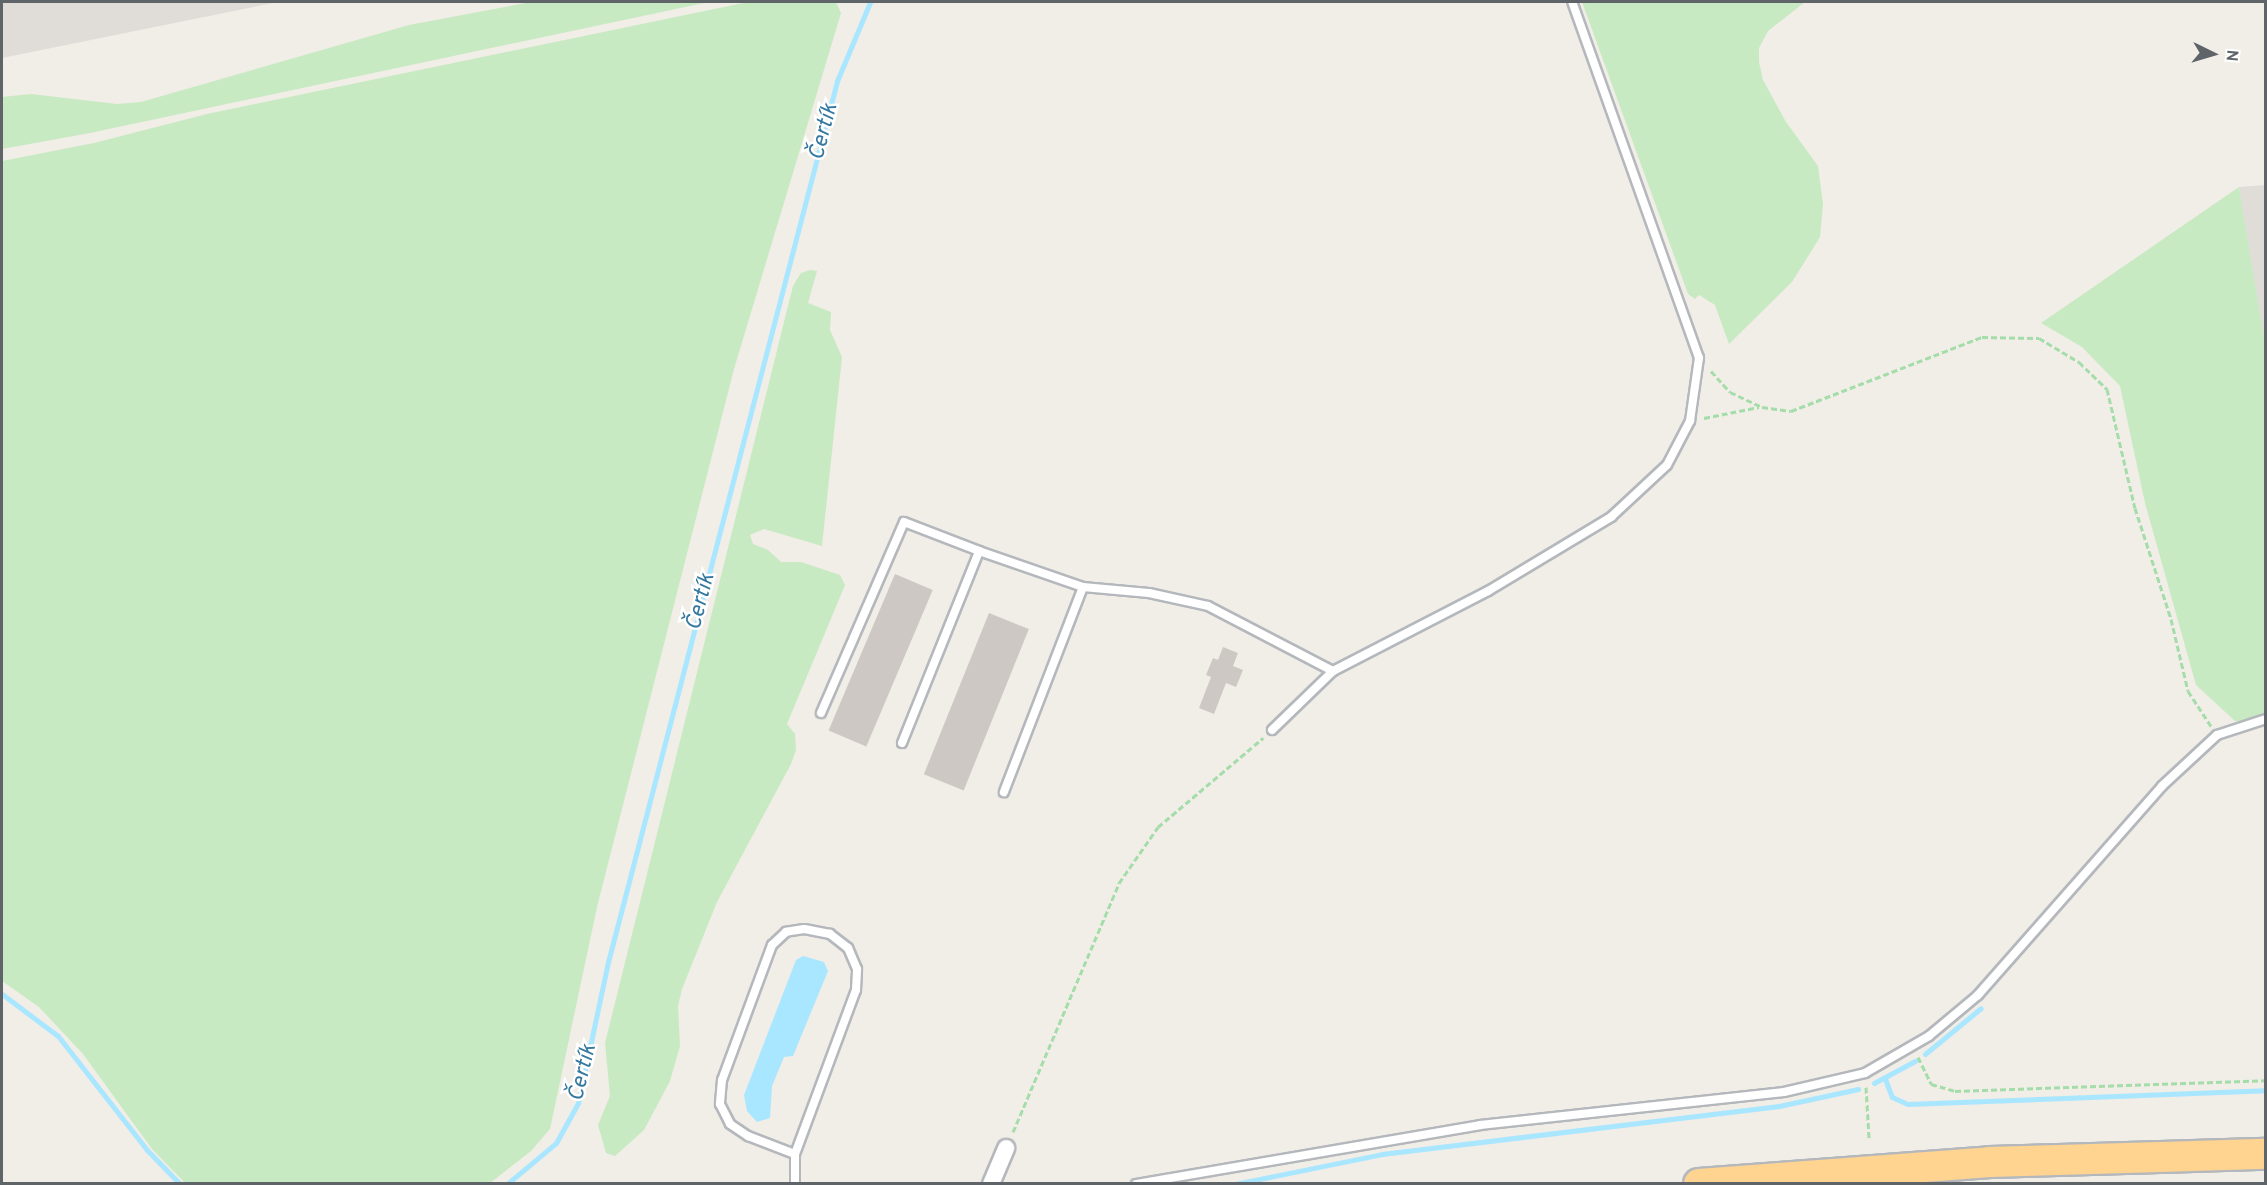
<!DOCTYPE html>
<meta charset="utf-8">
<style>
body{margin:0}
#map{position:relative;width:2267px;height:1185px;overflow:hidden;background:#f1ede7;font-family:Overpass,sans-serif}
div>[style]{position:absolute}
.industrial>*{inset:0;background:#e0ddd9}
.green>*{inset:0;background:#c8eac2}
.water>*{inset:0;background:#a9e6ff}
.stream>*{height:5px;margin:-2.5px;padding:0 2.5px;transform-origin:2.5px;border-radius:2.5px;background:#a9e6ff}
.building>*{inset:0;background:#cdc8c3;transform-origin:0 0}
.path>*{height:3px;margin-top:-1.5px;transform-origin:0;background:repeating-linear-gradient(90deg,#a4ddaa 0 6px,transparent 0 9px)}
.roads{filter:drop-shadow(2px 0 #b4b8bc) drop-shadow(-2px 0 #b4b8bc) drop-shadow(0 2px #b4b8bc) drop-shadow(0 -2px #b4b8bc)}
.service>*{height:8px;margin:-4px;padding:0 4px;transform-origin:4px;border-radius:4px;background:#fff}
.minor>*{height:16px;margin:-8px;padding:0 8px;transform-origin:8px;border-radius:8px;background:#fff}
.motorway>*{height:30px;margin:-15px;padding:0 15px;transform-origin:15px;border-radius:15px;background:#ffd390}
span{translate:-50% -50%;white-space:nowrap;text-align:center;line-height:1.15;-webkit-text-stroke:5px #fff;paint-order:stroke}
.water-label{font-size:22px;color:#34789f;font-style:italic}
.frame{position:absolute;inset:0;border:3px solid #5e6468;pointer-events:none}
.north{position:absolute;left:2183px;top:24px;width:60px;height:60px;-webkit-text-stroke:4px #fff;paint-order:stroke;rotate:95deg;font-size:16px;font-weight:700;line-height:24px;text-align:center;color:#5e6468}
.north::after{content:'';display:block;margin:auto;width:21px;height:27px;background:#5e6468;clip-path:polygon(50% 0,100% 100%,50% 72%,0 100%)}
</style>
<div id="map">
<div class="industrial">
<i style="clip-path:polygon(2px 2px,278px 2px,2px 58px)"></i>
<i style="clip-path:polygon(2265px 185px,2265px 349px,2239px 187px)"></i>
</div>
<div class="green">
<i style="clip-path:polygon(531px 2px,709px 2px,90px 133px,2px 149px,2px 97px,31px 94px,117px 104px,141px 102px,409px 25px)"></i>
<i style="clip-path:polygon(748px 2px,836px 2px,841px 13px,734px 369px,597px 907px,550px 1129px,531px 1151px,490px 1183px,185px 1183px,152px 1149px,83px 1054px,39px 1007px,2px 981px,2px 161px,94px 143px,207px 114px)"></i>
<i style="clip-path:polygon(1582px 2px,1805px 2px,1768px 31px,1759px 48px,1759px 62px,1763px 80px,1786px 122px,1818px 166px,1823px 204px,1820px 237px,1792px 282px,1729px 344px,1715px 305px,1699px 295px,1695px 299px,1688px 294px)"></i>
<i style="clip-path:polygon(2239px 187px,2266px 349px,2265px 714px,2242px 722px,2235px 721px,2196px 685px,2145px 503px,2120px 386px,2082px 347px,2041px 323px)"></i>
<i style="clip-path:polygon(810px 270px,817px 271px,808px 303px,831px 312px,830px 330px,842px 357px,822px 546px,764px 529px,750px 535px,753px 544px,768px 550px,781px 562px,801px 562px,840px 575px,845px 585px,787px 724px,795px 734px,796px 750px,791px 764px,717px 902px,682px 989px,678px 1006px,680px 1046px,670px 1081px,644px 1130px,615px 1156px,606px 1153px,598px 1125px,610px 1096px,605px 1043px,793px 286px,801px 273px)"></i>
</div>
<div class="water">
<i style="clip-path:polygon(803px 956px,824px 962px,828px 971px,793px 1056px,784px 1057px,772px 1086px,770px 1118px,757px 1122px,747px 1111px,744px 1095px,796px 960px)"></i>
</div>
<div class="stream">
<i style="left:2px;top:994px;width:70px;rotate:36.9deg"></i>
<i style="left:58px;top:1036px;width:145px;rotate:52deg"></i>
<i style="left:147px;top:1150px;width:47px;rotate:45.9deg"></i>
<i style="left:1925px;top:1054px;width:72px;rotate:-39.4deg"></i>
<i style="left:1885px;top:1079px;width:19px;rotate:69deg"></i>
<i style="left:1892px;top:1097px;width:17px;rotate:24deg"></i>
<i style="left:1908px;top:1104px;width:358px;rotate:-2.2deg"></i>
<i style="left:1874px;top:1083px;width:47px;rotate:-28.2deg"></i>
<i style="left:507px;top:1184px;width:64px;rotate:-39.9deg"></i>
<i style="left:556px;top:1143px;width:46px;rotate:-61.2deg"></i>
<i style="left:578px;top:1103px;width:140px;rotate:-78deg"></i>
<i style="left:607px;top:966px;width:914px;rotate:-75.43deg"></i>
<i style="left:837px;top:81px;width:86px;rotate:-67.3deg"></i>
<i style="left:1235px;top:1184px;width:150px;rotate:-11.5deg"></i>
<i style="left:1382px;top:1154px;width:400px;rotate:-6.9deg"></i>
<i style="left:1779px;top:1106px;width:81px;rotate:-12.1deg"></i>
</div>
<div class="building">
<i style="left:895px;top:574px;width:41px;height:170px;rotate:23deg"></i>
<i style="left:989px;top:613px;width:43px;height:174px;rotate:22deg"></i>
<i style="clip-path:polygon(1223px 647px,1238px 653px,1233px 666px,1243px 670px,1236px 687px,1226px 683px,1214px 714px,1199px 708px,1211px 677px,1206px 675px,1213px 658px,1218px 660px)"></i>
</div>
<div class="path">
<i style="left:1711px;top:371px;width:28px;rotate:48deg"></i>
<i style="left:1730px;top:392px;width:35px;rotate:25deg"></i>
<i style="left:1762px;top:407px;width:29px;rotate:8deg"></i>
<i style="left:1791px;top:411px;width:205px;rotate:-21.2deg"></i>
<i style="left:1982px;top:337px;width:57px;rotate:1deg"></i>
<i style="left:2039px;top:338px;width:47px;rotate:31deg"></i>
<i style="left:2079px;top:362px;width:39px;rotate:44deg"></i>
<i style="left:2107px;top:389px;width:122px;rotate:76.8deg"></i>
<i style="left:2135px;top:508px;width:117px;rotate:72deg"></i>
<i style="left:2171px;top:619px;width:74px;rotate:76.7deg"></i>
<i style="left:2188px;top:691px;width:42px;rotate:56.7deg"></i>
<i style="left:1704px;top:418px;width:56px;rotate:-11.3deg"></i>
<i style="left:1918px;top:1057px;width:30px;rotate:64deg"></i>
<i style="left:1931px;top:1084px;width:25px;rotate:16deg"></i>
<i style="left:1955px;top:1091px;width:311px;rotate:-2deg"></i>
<i style="left:1866px;top:1087px;width:51px;rotate:86.6deg"></i>
<i style="left:1013px;top:1132px;width:271px;rotate:-66.9deg"></i>
<i style="left:1119px;top:883px;width:68px;rotate:-55.1deg"></i>
<i style="left:1158px;top:827px;width:138px;rotate:-40.3deg"></i>
</div>
<div class="roads">
<div class="service">
<i style="left:1083px;top:587px;width:66px;rotate:5.2deg"></i>
<i style="left:1149px;top:593px;width:60px;rotate:12.4deg"></i>
<i style="left:1208px;top:606px;width:141px;rotate:27.5deg"></i>
<i style="left:821px;top:713px;width:208px;rotate:-66.5deg"></i>
<i style="left:904px;top:522px;width:80px;rotate:21.1deg"></i>
<i style="left:1272px;top:730px;width:85px;rotate:-44deg"></i>
<i style="left:1333px;top:671px;width:174px;rotate:-27.3deg"></i>
<i style="left:1488px;top:591px;width:144px;rotate:-31deg"></i>
<i style="left:1611px;top:517px;width:76px;rotate:-42.9deg"></i>
<i style="left:1667px;top:465px;width:50px;rotate:-62.4deg"></i>
<i style="left:1690px;top:421px;width:64px;rotate:-81.9deg"></i>
<i style="left:1699px;top:358px;width:378px;rotate:-109.6deg"></i>
<i style="left:902px;top:743px;width:207px;rotate:-68.1deg"></i>
<i style="left:979px;top:551px;width:110px;rotate:19.1deg"></i>
<i style="left:1083px;top:587px;width:220px;rotate:111.1deg"></i>
<i style="left:795px;top:1184px;width:30px;rotate:-90deg"></i>
<i style="left:795px;top:1154px;width:175px;rotate:-69.6deg"></i>
<i style="left:856px;top:990px;width:21px;rotate:-87deg"></i>
<i style="left:857px;top:969px;width:23px;rotate:-113deg"></i>
<i style="left:848px;top:948px;width:23px;rotate:-142deg"></i>
<i style="left:830px;top:934px;width:26px;rotate:-169deg"></i>
<i style="left:804px;top:929px;width:18px;rotate:171deg"></i>
<i style="left:786px;top:932px;width:19px;rotate:137deg"></i>
<i style="left:772px;top:945px;width:144px;rotate:110.3deg"></i>
<i style="left:722px;top:1080px;width:24px;rotate:95deg"></i>
<i style="left:720px;top:1104px;width:22px;rotate:63deg"></i>
<i style="left:730px;top:1124px;width:22px;rotate:34deg"></i>
<i style="left:748px;top:1136px;width:50px;rotate:21deg"></i>
<i style="left:1136px;top:1184px;width:349px;rotate:-9.7deg"></i>
<i style="left:1480px;top:1125px;width:306px;rotate:-6.2deg"></i>
<i style="left:1784px;top:1092px;width:83px;rotate:-13.2deg"></i>
<i style="left:1865px;top:1073px;width:74px;rotate:-30deg"></i>
<i style="left:1929px;top:1036px;width:64px;rotate:-39.9deg"></i>
<i style="left:1978px;top:995px;width:278px;rotate:-48.6deg"></i>
<i style="left:2162px;top:786px;width:75px;rotate:-42.8deg"></i>
<i style="left:2217px;top:735px;width:52px;rotate:-18.1deg"></i>
</div>
<div class="minor">
<i style="left:991px;top:1184px;width:39px;rotate:-67deg"></i>
</div>
<div class="motorway">
<i style="left:1699px;top:1184px;width:292px;rotate:-4.3deg"></i>
<i style="left:1990px;top:1162px;width:276px;rotate:-1.7deg"></i>
</div>
</div>
<div class="water-label">
<span style="left:824px;top:132px;rotate:-75deg">Čertík</span>
<span style="left:701px;top:602px;rotate:-75deg">Čertík</span>
<span style="left:583px;top:1073px;rotate:-76deg">Čertík</span>
</div>
<div class="frame"></div>
<div class="north">N</div>
</div>
